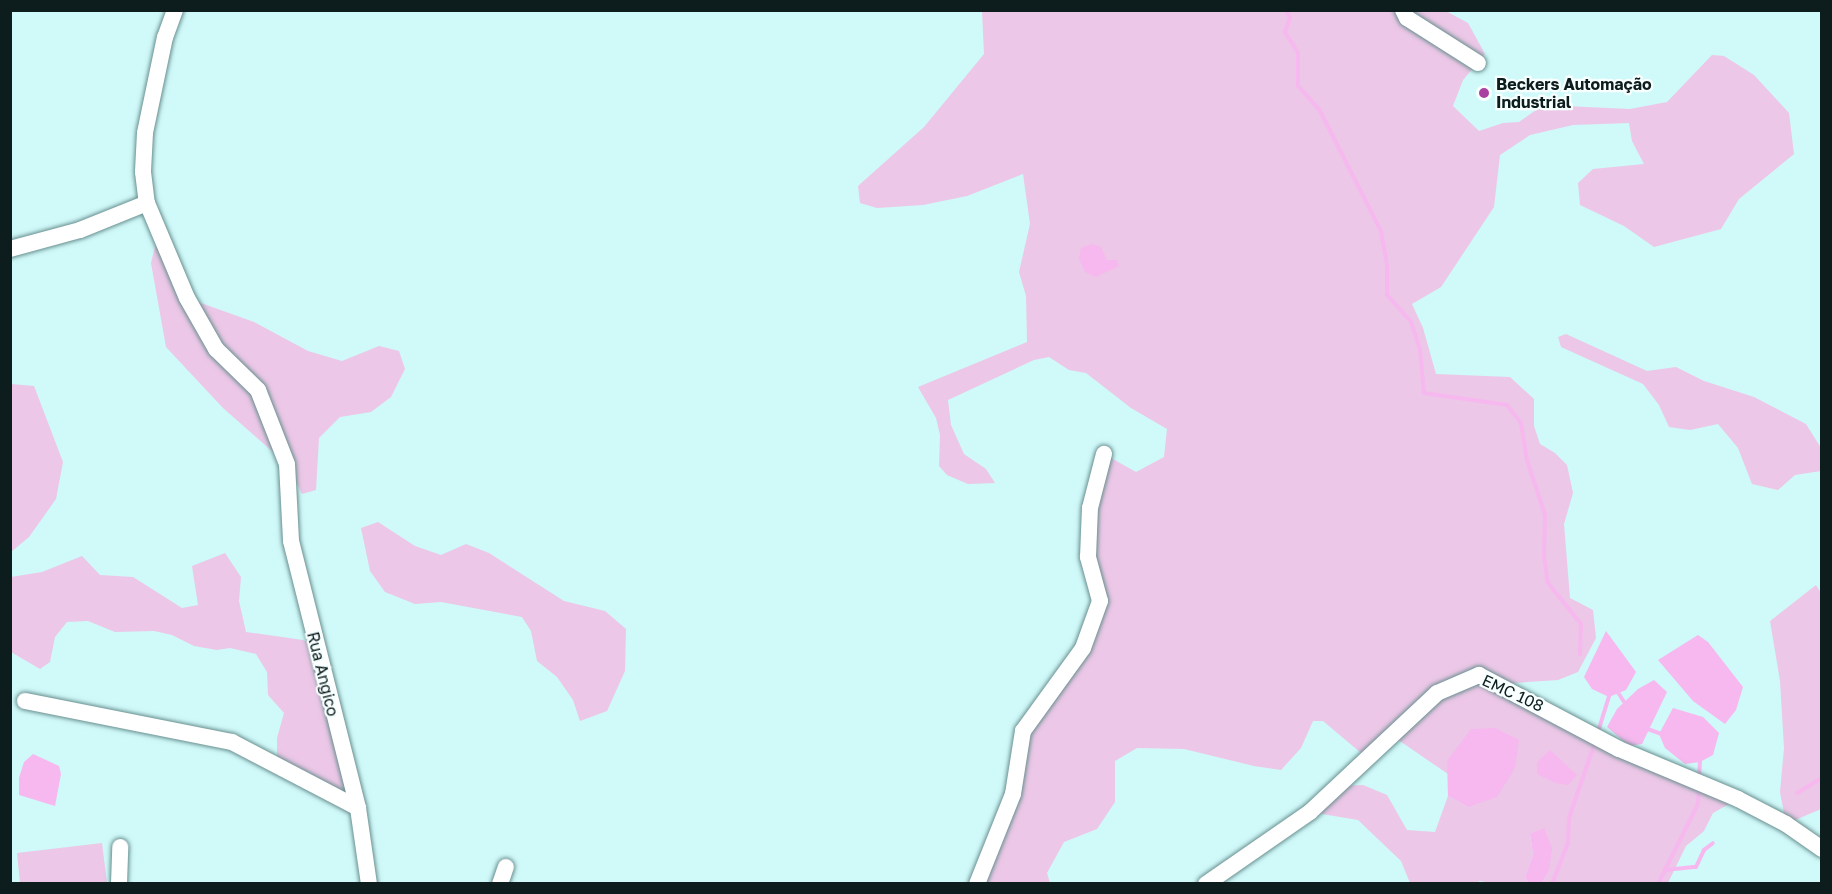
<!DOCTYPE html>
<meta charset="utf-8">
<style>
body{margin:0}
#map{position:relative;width:1832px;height:894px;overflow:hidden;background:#d0f9f9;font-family:"Golos Text",sans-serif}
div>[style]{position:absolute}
.green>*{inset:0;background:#ecc7e7}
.water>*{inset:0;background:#f6b8ee}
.stream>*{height:4px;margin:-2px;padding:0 2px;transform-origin:2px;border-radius:2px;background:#f6b8ee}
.roads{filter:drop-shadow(0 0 2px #698f8f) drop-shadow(0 0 2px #698f8f)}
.minor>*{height:16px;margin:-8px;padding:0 8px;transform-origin:8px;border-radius:8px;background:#fff}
.dots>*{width:16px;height:16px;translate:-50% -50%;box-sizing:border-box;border:3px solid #f7ffff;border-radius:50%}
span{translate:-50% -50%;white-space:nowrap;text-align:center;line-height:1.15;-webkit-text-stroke:4.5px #f7ffff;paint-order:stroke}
.poi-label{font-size:16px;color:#0d1c1c;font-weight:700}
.left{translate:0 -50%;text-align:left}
.street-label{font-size:16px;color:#0d1c1c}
.frame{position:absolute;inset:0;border:12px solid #0d1c1c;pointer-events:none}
</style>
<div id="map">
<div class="green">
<div style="clip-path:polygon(982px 11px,1446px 11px,1468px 23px,1485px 54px,1463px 80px,1453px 106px,1479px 131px,1503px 123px,1519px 122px,1543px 105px,1630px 109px,1667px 102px,1712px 55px,1724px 56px,1754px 75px,1789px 113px,1794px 154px,1739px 199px,1721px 229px,1654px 247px,1624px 226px,1580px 205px,1578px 183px,1593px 169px,1644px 164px,1632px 141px,1629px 123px,1573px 125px,1530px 135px,1500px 155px,1494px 207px,1441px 287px,1412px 304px,1423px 328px,1436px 374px,1510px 377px,1534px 399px,1534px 426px,1540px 444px,1555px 453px,1567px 465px,1573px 493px,1564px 524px,1570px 598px,1593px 610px,1596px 638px,1578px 672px,1558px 680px,1499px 684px,1738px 799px,1713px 813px,1704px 831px,1686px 846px,1668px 883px,1542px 883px,1549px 871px,1530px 834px,1533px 855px,1525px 877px,1528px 883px,1490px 883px,1480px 881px,1474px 884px,1410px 883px,1401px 861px,1358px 820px,1310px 812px,1338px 786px,1363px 785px,1387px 795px,1407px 830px,1435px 832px,1448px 796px,1468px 807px,1447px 761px,1448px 774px,1391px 735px,1367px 758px,1323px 721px,1313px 721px,1301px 748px,1281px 770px,1254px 766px,1184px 749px,1137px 748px,1115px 761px,1115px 802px,1097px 829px,1064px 842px,1047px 873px,1050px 883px,977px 883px,1013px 794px,1023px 731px,1083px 648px,1100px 601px,1088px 557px,1104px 454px,1136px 472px,1164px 457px,1167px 429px,1131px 408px,1086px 373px,1069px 370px,1049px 357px,1034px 360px,948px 400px,951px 425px,964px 454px,986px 469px,995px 483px,968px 484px,947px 475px,939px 466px,940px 435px,936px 418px,918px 387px,1027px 342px,1026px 296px,1019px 272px,1030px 224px,1023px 174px,967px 196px,923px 205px,877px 208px,860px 203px,858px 186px,924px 127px,984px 54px)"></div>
<div style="clip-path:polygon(159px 231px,187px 298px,254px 322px,308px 351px,342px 361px,379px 346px,399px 351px,405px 369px,391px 397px,371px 412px,340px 417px,319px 438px,316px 490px,302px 494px,287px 464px,223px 408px,166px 347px,151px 263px)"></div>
<div style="clip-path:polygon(1566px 334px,1647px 371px,1676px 367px,1704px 381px,1754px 397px,1806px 424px,1821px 448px,1821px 471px,1795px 475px,1778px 490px,1752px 484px,1738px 448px,1718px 424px,1690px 430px,1669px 427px,1659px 405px,1643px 384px,1561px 347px,1558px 337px)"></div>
<div style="clip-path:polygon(11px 384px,34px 386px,63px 462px,56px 499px,29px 537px,11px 552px)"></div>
<div style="clip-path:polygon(378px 522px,415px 546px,441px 555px,466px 544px,489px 553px,564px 601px,605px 611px,626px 629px,625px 671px,607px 711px,580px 721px,573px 700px,557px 677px,537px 661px,531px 631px,522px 617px,441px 602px,415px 604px,385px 592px,370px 571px,361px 528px)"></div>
<div style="clip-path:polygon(225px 553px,241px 577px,239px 601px,246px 632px,303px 640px,316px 646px,358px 808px,277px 765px,277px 738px,284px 713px,268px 695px,267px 672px,256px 654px,230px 648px,217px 650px,194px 646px,172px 635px,154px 631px,115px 632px,88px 621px,67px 622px,55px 637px,50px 662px,40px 669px,11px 652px,11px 577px,42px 572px,82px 556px,100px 575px,133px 577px,182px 608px,198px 605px,192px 566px)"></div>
<div style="clip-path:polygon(1816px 585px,1821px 593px,1821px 809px,1786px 824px,1780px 792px,1784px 748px,1780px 681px,1770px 621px)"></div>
<div style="clip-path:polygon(102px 843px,107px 883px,20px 883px,17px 853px)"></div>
</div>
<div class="water">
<div style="clip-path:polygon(1092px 244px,1101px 247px,1107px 260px,1117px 260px,1119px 266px,1096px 277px,1085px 272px,1079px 259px,1081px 248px)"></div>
<div style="clip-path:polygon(1606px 631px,1636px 672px,1626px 690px,1609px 697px,1592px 689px,1584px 677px)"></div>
<div style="clip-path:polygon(1698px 635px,1708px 642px,1743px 687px,1736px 710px,1725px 724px,1693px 701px,1658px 660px)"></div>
<div style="clip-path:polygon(1654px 680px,1667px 692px,1642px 744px,1629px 746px,1607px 727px,1617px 709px,1638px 689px)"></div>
<div style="clip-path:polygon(1673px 708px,1703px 717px,1719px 733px,1713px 755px,1700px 762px,1685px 764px,1665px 748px,1659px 734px)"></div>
<div style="clip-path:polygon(1495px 728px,1519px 740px,1515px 768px,1497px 797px,1468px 807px,1448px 796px,1447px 761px,1471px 729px)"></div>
<div style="clip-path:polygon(1550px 750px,1577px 775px,1568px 785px,1556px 783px,1537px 774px,1537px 762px)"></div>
<div style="clip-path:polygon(33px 754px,59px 766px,61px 774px,55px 806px,19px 795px,19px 778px,24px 762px)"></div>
<div style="clip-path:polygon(1544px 828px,1552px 848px,1549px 871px,1542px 883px,1528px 883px,1525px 877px,1533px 855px,1530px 834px)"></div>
</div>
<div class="stream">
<div style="left:1286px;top:10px;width:9px;rotate:63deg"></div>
<div style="left:1290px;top:18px;width:15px;rotate:110deg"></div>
<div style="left:1285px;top:32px;width:25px;rotate:58deg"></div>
<div style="left:1298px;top:53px;width:33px;rotate:90deg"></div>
<div style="left:1298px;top:86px;width:31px;rotate:48deg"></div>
<div style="left:1319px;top:109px;width:137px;rotate:63.1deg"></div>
<div style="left:1381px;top:231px;width:36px;rotate:80deg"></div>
<div style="left:1387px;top:266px;width:29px;rotate:90deg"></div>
<div style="left:1387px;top:295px;width:36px;rotate:48deg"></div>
<div style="left:1411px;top:322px;width:29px;rotate:72deg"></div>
<div style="left:1420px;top:350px;width:43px;rotate:84.7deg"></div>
<div style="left:1424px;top:393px;width:84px;rotate:8.2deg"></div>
<div style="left:1507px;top:405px;width:23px;rotate:52deg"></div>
<div style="left:1521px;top:423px;width:37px;rotate:81deg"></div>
<div style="left:1527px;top:460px;width:58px;rotate:71.9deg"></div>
<div style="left:1545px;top:515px;width:41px;rotate:91.4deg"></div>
<div style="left:1544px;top:556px;width:27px;rotate:82deg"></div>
<div style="left:1548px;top:583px;width:53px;rotate:51.2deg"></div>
<div style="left:1581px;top:624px;width:30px;rotate:92deg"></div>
<div style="left:1617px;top:691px;width:17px;rotate:57deg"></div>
<div style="left:1645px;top:728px;width:20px;rotate:20deg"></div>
<div style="left:1598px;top:732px;width:41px;rotate:-72.9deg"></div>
<div style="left:1699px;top:779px;width:20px;rotate:-87deg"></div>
<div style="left:1797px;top:793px;width:29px;rotate:-31deg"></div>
<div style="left:1665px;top:870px;width:31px;rotate:-6deg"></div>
<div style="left:1696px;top:867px;width:19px;rotate:-65deg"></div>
<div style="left:1704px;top:850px;width:11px;rotate:-38deg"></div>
<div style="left:1552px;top:884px;width:44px;rotate:-68.7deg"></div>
<div style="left:1568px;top:843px;width:25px;rotate:-88deg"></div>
<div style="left:1569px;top:818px;width:80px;rotate:-71.1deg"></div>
<div style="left:1658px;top:884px;width:89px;rotate:-63.4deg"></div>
<div style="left:1698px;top:804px;width:15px;rotate:-86deg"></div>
</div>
<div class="roads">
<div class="minor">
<div style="left:175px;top:10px;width:29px;rotate:110deg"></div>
<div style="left:165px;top:37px;width:98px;rotate:101.8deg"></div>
<div style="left:145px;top:133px;width:39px;rotate:93deg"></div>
<div style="left:143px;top:172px;width:31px;rotate:83deg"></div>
<div style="left:147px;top:203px;width:103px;rotate:67.2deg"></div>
<div style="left:187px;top:298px;width:59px;rotate:60.4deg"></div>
<div style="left:216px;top:349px;width:59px;rotate:44.3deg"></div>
<div style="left:258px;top:390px;width:79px;rotate:68.6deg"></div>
<div style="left:287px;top:464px;width:77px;rotate:87deg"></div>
<div style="left:291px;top:541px;width:275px;rotate:75.9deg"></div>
<div style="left:358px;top:808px;width:77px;rotate:81.8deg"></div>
<div style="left:1403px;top:10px;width:9px;rotate:63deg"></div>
<div style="left:1407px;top:18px;width:84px;rotate:32.4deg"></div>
<div style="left:10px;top:249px;width:73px;rotate:-15.2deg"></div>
<div style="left:80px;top:230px;width:72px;rotate:-21.9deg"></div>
<div style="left:25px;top:701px;width:211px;rotate:11.2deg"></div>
<div style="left:232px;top:742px;width:142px;rotate:27.6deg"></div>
<div style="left:119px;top:884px;width:37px;rotate:-88deg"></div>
<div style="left:500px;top:884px;width:18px;rotate:-71deg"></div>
<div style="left:977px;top:884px;width:97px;rotate:-68.2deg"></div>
<div style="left:1013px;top:794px;width:64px;rotate:-81deg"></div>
<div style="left:1023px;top:731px;width:102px;rotate:-54.1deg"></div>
<div style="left:1083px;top:648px;width:50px;rotate:-70.1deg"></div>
<div style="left:1100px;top:601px;width:46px;rotate:-105.3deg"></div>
<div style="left:1088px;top:557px;width:49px;rotate:-87.7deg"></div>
<div style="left:1090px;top:508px;width:56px;rotate:-75.5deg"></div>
<div style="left:1206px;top:884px;width:126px;rotate:-34.7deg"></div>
<div style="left:1310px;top:812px;width:174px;rotate:-43.1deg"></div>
<div style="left:1437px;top:693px;width:46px;rotate:-23.2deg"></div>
<div style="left:1479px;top:675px;width:158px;rotate:27.9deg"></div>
<div style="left:1619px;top:749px;width:129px;rotate:22.8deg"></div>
<div style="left:1738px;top:799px;width:54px;rotate:27.5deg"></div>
<div style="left:1786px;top:824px;width:44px;rotate:34.8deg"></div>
</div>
</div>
<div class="dots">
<div style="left:1484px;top:93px;background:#aa40a1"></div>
</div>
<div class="poi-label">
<span class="left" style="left:1496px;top:93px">Beckers Automação<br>Industrial</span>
</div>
<div class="street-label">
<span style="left:323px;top:674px;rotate:76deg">Rua Angico</span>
<span style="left:1513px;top:693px;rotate:25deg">EMC 108</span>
</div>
<div class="frame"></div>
</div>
